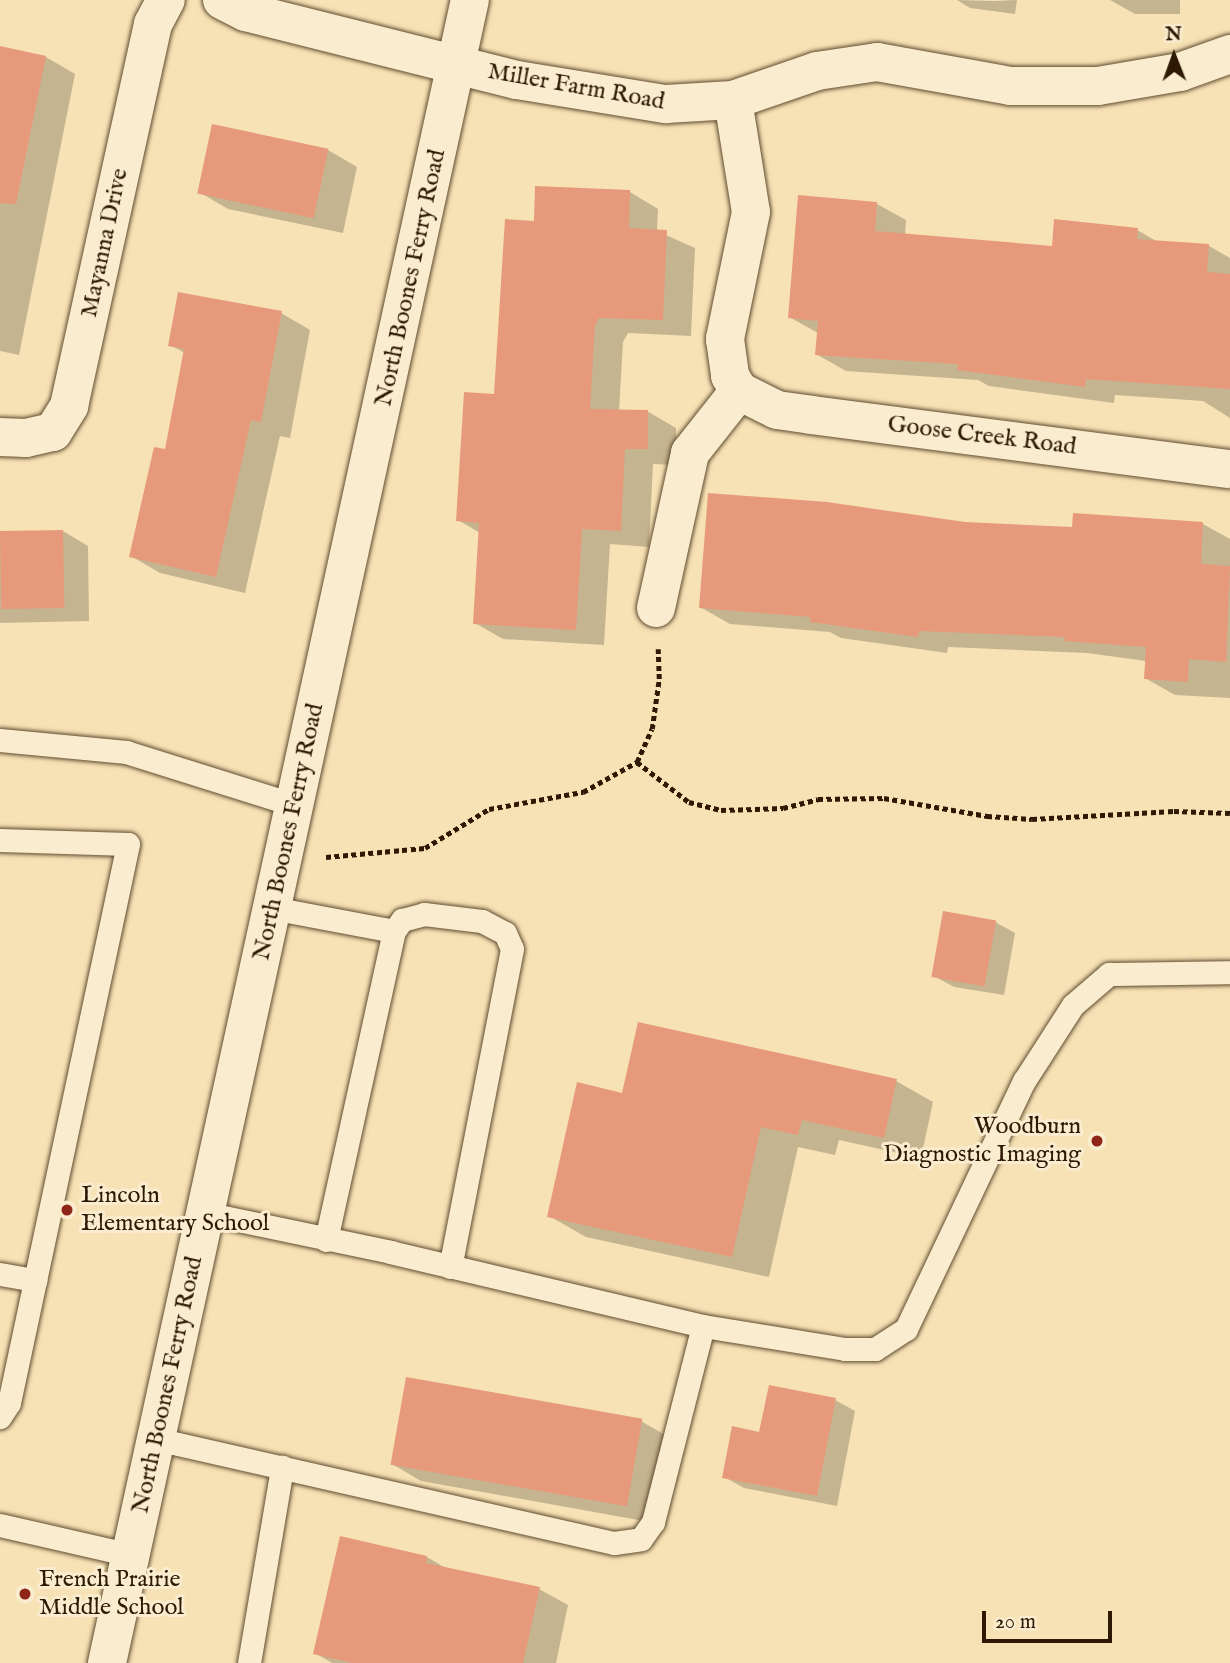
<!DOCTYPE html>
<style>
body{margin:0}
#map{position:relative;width:1230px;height:1663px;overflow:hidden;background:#f7e2b5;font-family:"IM FELL English",serif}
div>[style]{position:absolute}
.shadow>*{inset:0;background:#0003}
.building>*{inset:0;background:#e79a7b;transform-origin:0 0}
.path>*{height:4.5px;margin-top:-2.25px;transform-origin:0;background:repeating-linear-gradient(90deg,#2e1a04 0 5px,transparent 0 8.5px)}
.roads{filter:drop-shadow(0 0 2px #604c30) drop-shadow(0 0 2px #604c30)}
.service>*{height:23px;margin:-11.5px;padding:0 11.5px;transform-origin:11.5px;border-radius:11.5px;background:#faeccf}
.minor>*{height:38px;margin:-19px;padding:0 19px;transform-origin:19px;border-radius:19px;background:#faeccf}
.secondary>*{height:38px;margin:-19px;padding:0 19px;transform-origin:19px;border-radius:19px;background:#faeccf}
.dots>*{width:19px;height:19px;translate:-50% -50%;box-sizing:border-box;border:4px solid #faeccf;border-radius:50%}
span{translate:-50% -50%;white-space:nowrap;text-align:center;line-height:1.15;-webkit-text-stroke:6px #faeccf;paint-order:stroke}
.street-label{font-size:24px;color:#2e1a04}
.poi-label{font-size:24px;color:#2e1a04}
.right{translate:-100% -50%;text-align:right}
.left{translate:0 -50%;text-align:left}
.north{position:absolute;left:1139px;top:21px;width:70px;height:70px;-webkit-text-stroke:5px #faeccf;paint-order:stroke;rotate:359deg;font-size:19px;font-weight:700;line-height:28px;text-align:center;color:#2e1a04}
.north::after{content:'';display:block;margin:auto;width:24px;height:32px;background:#2e1a04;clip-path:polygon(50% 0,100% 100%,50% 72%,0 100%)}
.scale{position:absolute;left:982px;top:1611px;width:130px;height:32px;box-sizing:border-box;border:4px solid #2e1a04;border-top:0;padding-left:9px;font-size:21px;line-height:24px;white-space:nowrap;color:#2e1a04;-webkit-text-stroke:5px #faeccf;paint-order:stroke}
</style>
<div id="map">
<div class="shadow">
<div style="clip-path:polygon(957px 0,994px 1px,1017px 0,1015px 14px,970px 8px)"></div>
<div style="clip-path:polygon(1110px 0,1180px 0,1180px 14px,1135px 14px)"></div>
<div style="clip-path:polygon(0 48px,46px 57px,75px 74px,19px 355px,0 351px)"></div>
<div style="clip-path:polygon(328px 150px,357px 167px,343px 233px,228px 209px,199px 192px)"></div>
<div style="clip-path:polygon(630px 192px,658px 209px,657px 231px,695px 248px,691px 336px,628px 333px,623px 342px,619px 411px,647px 411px,676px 428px,676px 465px,653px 464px,649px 547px,610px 544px,604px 645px,503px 639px,475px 623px,480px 533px,458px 520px,496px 396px,536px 223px)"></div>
<div style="clip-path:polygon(877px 204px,906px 220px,905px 236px,1053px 247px,1137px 230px,1158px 242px,1209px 246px,1230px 258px,1230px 418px,1203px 401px,1115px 395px,1114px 403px,989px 386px,978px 380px,846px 371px,816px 354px,818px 333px,789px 317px)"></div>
<div style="clip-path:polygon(281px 313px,310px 330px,290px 438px,280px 436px,245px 593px,160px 573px,131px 556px,167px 452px,185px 353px,170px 345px)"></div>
<div style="clip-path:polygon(965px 523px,1073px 529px,1203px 524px,1230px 539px,1230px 698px,1175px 695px,1145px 678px,1146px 661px,1087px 653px,948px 647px,947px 653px,841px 638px,830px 632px,730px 624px,700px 607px)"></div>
<div style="clip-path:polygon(63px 531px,88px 546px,89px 621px,0 623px,0 533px)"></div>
<div style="clip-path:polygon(995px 922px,1015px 933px,1004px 995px,954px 987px,934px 976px)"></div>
<div style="clip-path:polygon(896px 1081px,933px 1102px,921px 1158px,839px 1140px,835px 1155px,798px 1147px,769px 1277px,586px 1237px,549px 1216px,624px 1095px)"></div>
<div style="clip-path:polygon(835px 1400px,855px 1411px,837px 1506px,744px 1488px,724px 1477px,761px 1434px)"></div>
<div style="clip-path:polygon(641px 1421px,670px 1438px,655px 1523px,421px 1481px,392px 1464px)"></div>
<div style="clip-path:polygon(427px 1557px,447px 1569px,539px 1589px,568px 1605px,556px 1663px,332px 1663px,315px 1653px)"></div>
</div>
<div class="building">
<div style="clip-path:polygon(0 46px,46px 56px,16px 204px,0 203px)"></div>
<div style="left:212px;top:124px;width:119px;height:71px;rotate:12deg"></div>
<div style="clip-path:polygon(535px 186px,630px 190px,629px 228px,667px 230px,663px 320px,599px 318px,595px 325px,590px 409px,648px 410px,648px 449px,625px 449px,621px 531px,582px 529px,576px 630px,473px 624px,479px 523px,456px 521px,464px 392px,494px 394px,505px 219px,534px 221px)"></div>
<div style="clip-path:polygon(798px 195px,877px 202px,875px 231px,1052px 246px,1054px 219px,1138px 228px,1137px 239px,1209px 244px,1207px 272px,1230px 274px,1230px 389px,1086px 379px,1085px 387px,957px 370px,958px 364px,815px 355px,818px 321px,788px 318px)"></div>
<div style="clip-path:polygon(178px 292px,282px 311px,261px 422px,251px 420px,216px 577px,129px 557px,154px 447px,165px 449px,184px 349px,168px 346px)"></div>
<div style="clip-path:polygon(708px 493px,827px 502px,965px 522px,1072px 527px,1073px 513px,1203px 522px,1201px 564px,1230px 566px,1226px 662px,1189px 659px,1188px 682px,1144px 679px,1146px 647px,1064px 641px,1065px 637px,919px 631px,918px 637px,810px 622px,810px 617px,699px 608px)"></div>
<div style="left:63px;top:530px;width:78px;height:63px;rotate:89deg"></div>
<div style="left:943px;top:911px;width:54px;height:67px;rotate:10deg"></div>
<div style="clip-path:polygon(638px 1022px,897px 1079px,884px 1138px,802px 1120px,798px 1135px,761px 1127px,732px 1257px,547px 1217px,577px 1082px,622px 1093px)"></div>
<div style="left:406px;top:1377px;width:240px;height:89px;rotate:10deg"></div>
<div style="clip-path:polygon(769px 1385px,836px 1398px,817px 1496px,722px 1478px,732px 1426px,759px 1432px)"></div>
<div style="clip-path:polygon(340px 1536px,427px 1556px,426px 1563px,540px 1587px,523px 1663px,352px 1663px,313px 1654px)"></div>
</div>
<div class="path">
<div style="left:637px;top:762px;width:66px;rotate:37.6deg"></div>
<div style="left:689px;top:802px;width:33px;rotate:14deg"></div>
<div style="left:721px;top:810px;width:62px;rotate:-1.8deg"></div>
<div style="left:783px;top:808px;width:36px;rotate:-14deg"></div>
<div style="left:818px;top:799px;width:66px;rotate:-0.9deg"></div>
<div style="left:884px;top:798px;width:105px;rotate:9.9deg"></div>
<div style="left:987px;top:816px;width:45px;rotate:3.8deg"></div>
<div style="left:1032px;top:819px;width:142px;rotate:-3.2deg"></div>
<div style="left:1174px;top:811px;width:56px;rotate:2deg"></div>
<div style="left:326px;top:857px;width:99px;rotate:-5.2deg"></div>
<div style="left:425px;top:848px;width:75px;rotate:-31.4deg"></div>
<div style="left:489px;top:809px;width:96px;rotate:-10.3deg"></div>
<div style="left:583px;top:792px;width:62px;rotate:-29.1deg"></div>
<div style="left:637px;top:762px;width:36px;rotate:-66deg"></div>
<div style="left:652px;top:729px;width:50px;rotate:-82deg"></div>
<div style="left:659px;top:679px;width:30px;rotate:-92deg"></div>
</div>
<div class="roads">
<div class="service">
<div style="left:0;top:740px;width:127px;rotate:5.4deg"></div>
<div style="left:126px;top:752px;width:177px;rotate:17.4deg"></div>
<div style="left:0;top:840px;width:128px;rotate:1.8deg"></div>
<div style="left:128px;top:844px;width:572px;rotate:102.02deg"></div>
<div style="left:9px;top:1403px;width:17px;rotate:123deg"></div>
<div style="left:272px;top:908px;width:124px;rotate:10.7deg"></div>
<div style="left:326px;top:1240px;width:316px;rotate:-77.6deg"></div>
<div style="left:394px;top:931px;width:14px;rotate:-54deg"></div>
<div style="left:402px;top:920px;width:23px;rotate:-15deg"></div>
<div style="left:424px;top:914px;width:58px;rotate:6.9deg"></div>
<div style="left:482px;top:921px;width:26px;rotate:28deg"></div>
<div style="left:505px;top:933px;width:17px;rotate:66deg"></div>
<div style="left:512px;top:949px;width:324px;rotate:101deg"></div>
<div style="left:0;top:1274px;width:36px;rotate:10deg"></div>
<div style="left:703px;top:1326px;width:144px;rotate:9.2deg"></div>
<div style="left:845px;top:1349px;width:30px"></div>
<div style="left:875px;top:1349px;width:37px;rotate:-33deg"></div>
<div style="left:906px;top:1329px;width:275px;rotate:-64.6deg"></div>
<div style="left:1024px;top:1081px;width:90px;rotate:-57.2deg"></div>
<div style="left:1073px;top:1005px;width:48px;rotate:-40.7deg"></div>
<div style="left:1109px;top:974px;width:121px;rotate:-0.9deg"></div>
<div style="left:156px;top:1439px;width:470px;rotate:12.8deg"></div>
<div style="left:614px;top:1543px;width:27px;rotate:-8deg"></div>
<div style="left:641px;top:1539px;width:21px;rotate:-55deg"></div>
<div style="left:653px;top:1522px;width:202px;rotate:-75.7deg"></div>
<div style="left:703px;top:1326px;width:321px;rotate:-166.7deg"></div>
<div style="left:391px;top:1252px;width:190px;rotate:-168.2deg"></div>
<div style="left:0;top:1525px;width:134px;rotate:12.9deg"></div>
<div style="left:249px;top:1663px;width:199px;rotate:-80.4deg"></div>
</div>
<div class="minor">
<div style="left:222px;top:0;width:27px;rotate:27deg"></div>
<div style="left:246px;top:12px;width:279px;rotate:14.1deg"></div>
<div style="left:517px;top:80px;width:151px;rotate:9.2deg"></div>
<div style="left:666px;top:104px;width:67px;rotate:-3.4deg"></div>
<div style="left:733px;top:100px;width:89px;rotate:-19deg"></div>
<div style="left:817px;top:71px;width:61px;rotate:-8.5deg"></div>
<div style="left:877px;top:62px;width:135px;rotate:10.2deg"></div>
<div style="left:1010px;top:86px;width:88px"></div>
<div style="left:1098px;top:86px;width:83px;rotate:-9.7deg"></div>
<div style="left:1180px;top:72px;width:53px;rotate:-19.8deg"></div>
<div style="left:733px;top:100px;width:113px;rotate:80.9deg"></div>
<div style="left:751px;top:212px;width:130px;rotate:101.6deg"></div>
<div style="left:725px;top:339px;width:37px;rotate:82deg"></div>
<div style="left:730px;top:376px;width:17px;rotate:59deg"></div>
<div style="left:739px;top:391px;width:42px;rotate:26.6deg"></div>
<div style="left:777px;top:410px;width:35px;rotate:8deg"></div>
<div style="left:812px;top:415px;width:421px;rotate:7.4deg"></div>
<div style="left:0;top:437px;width:26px;rotate:2deg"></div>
<div style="left:26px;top:438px;width:28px;rotate:-13deg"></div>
<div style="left:53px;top:432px;width:31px;rotate:-58deg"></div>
<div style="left:69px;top:406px;width:391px;rotate:-77.6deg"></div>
<div style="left:153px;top:24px;width:27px;rotate:-62deg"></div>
<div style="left:656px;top:608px;width:159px;rotate:-77.6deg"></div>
<div style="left:690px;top:453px;width:79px;rotate:-51.7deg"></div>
</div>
<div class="secondary">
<div style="left:107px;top:1663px;width:1702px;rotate:-77.69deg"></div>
</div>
</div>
<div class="dots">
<div style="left:1097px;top:1141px;background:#8f2418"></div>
<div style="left:67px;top:1210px;background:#8f2418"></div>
<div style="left:25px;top:1594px;background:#8f2418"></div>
</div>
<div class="street-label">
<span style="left:576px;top:87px;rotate:10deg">Miller Farm Road</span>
<span style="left:105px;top:243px;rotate:-78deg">Mayanna Drive</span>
<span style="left:411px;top:278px;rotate:-78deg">North Boones Ferry Road</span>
<span style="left:982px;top:436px;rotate:7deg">Goose Creek Road</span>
<span style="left:289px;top:832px;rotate:-78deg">North Boones Ferry Road</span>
<span style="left:168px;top:1385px;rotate:-78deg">North Boones Ferry Road</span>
</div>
<div class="poi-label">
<span class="right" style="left:1081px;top:1141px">Woodburn<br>Diagnostic Imaging</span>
<span class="left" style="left:81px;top:1210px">Lincoln<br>Elementary School</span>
<span class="left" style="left:39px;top:1594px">French Prairie<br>Middle School</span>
</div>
<div class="north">N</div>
<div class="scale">20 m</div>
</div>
